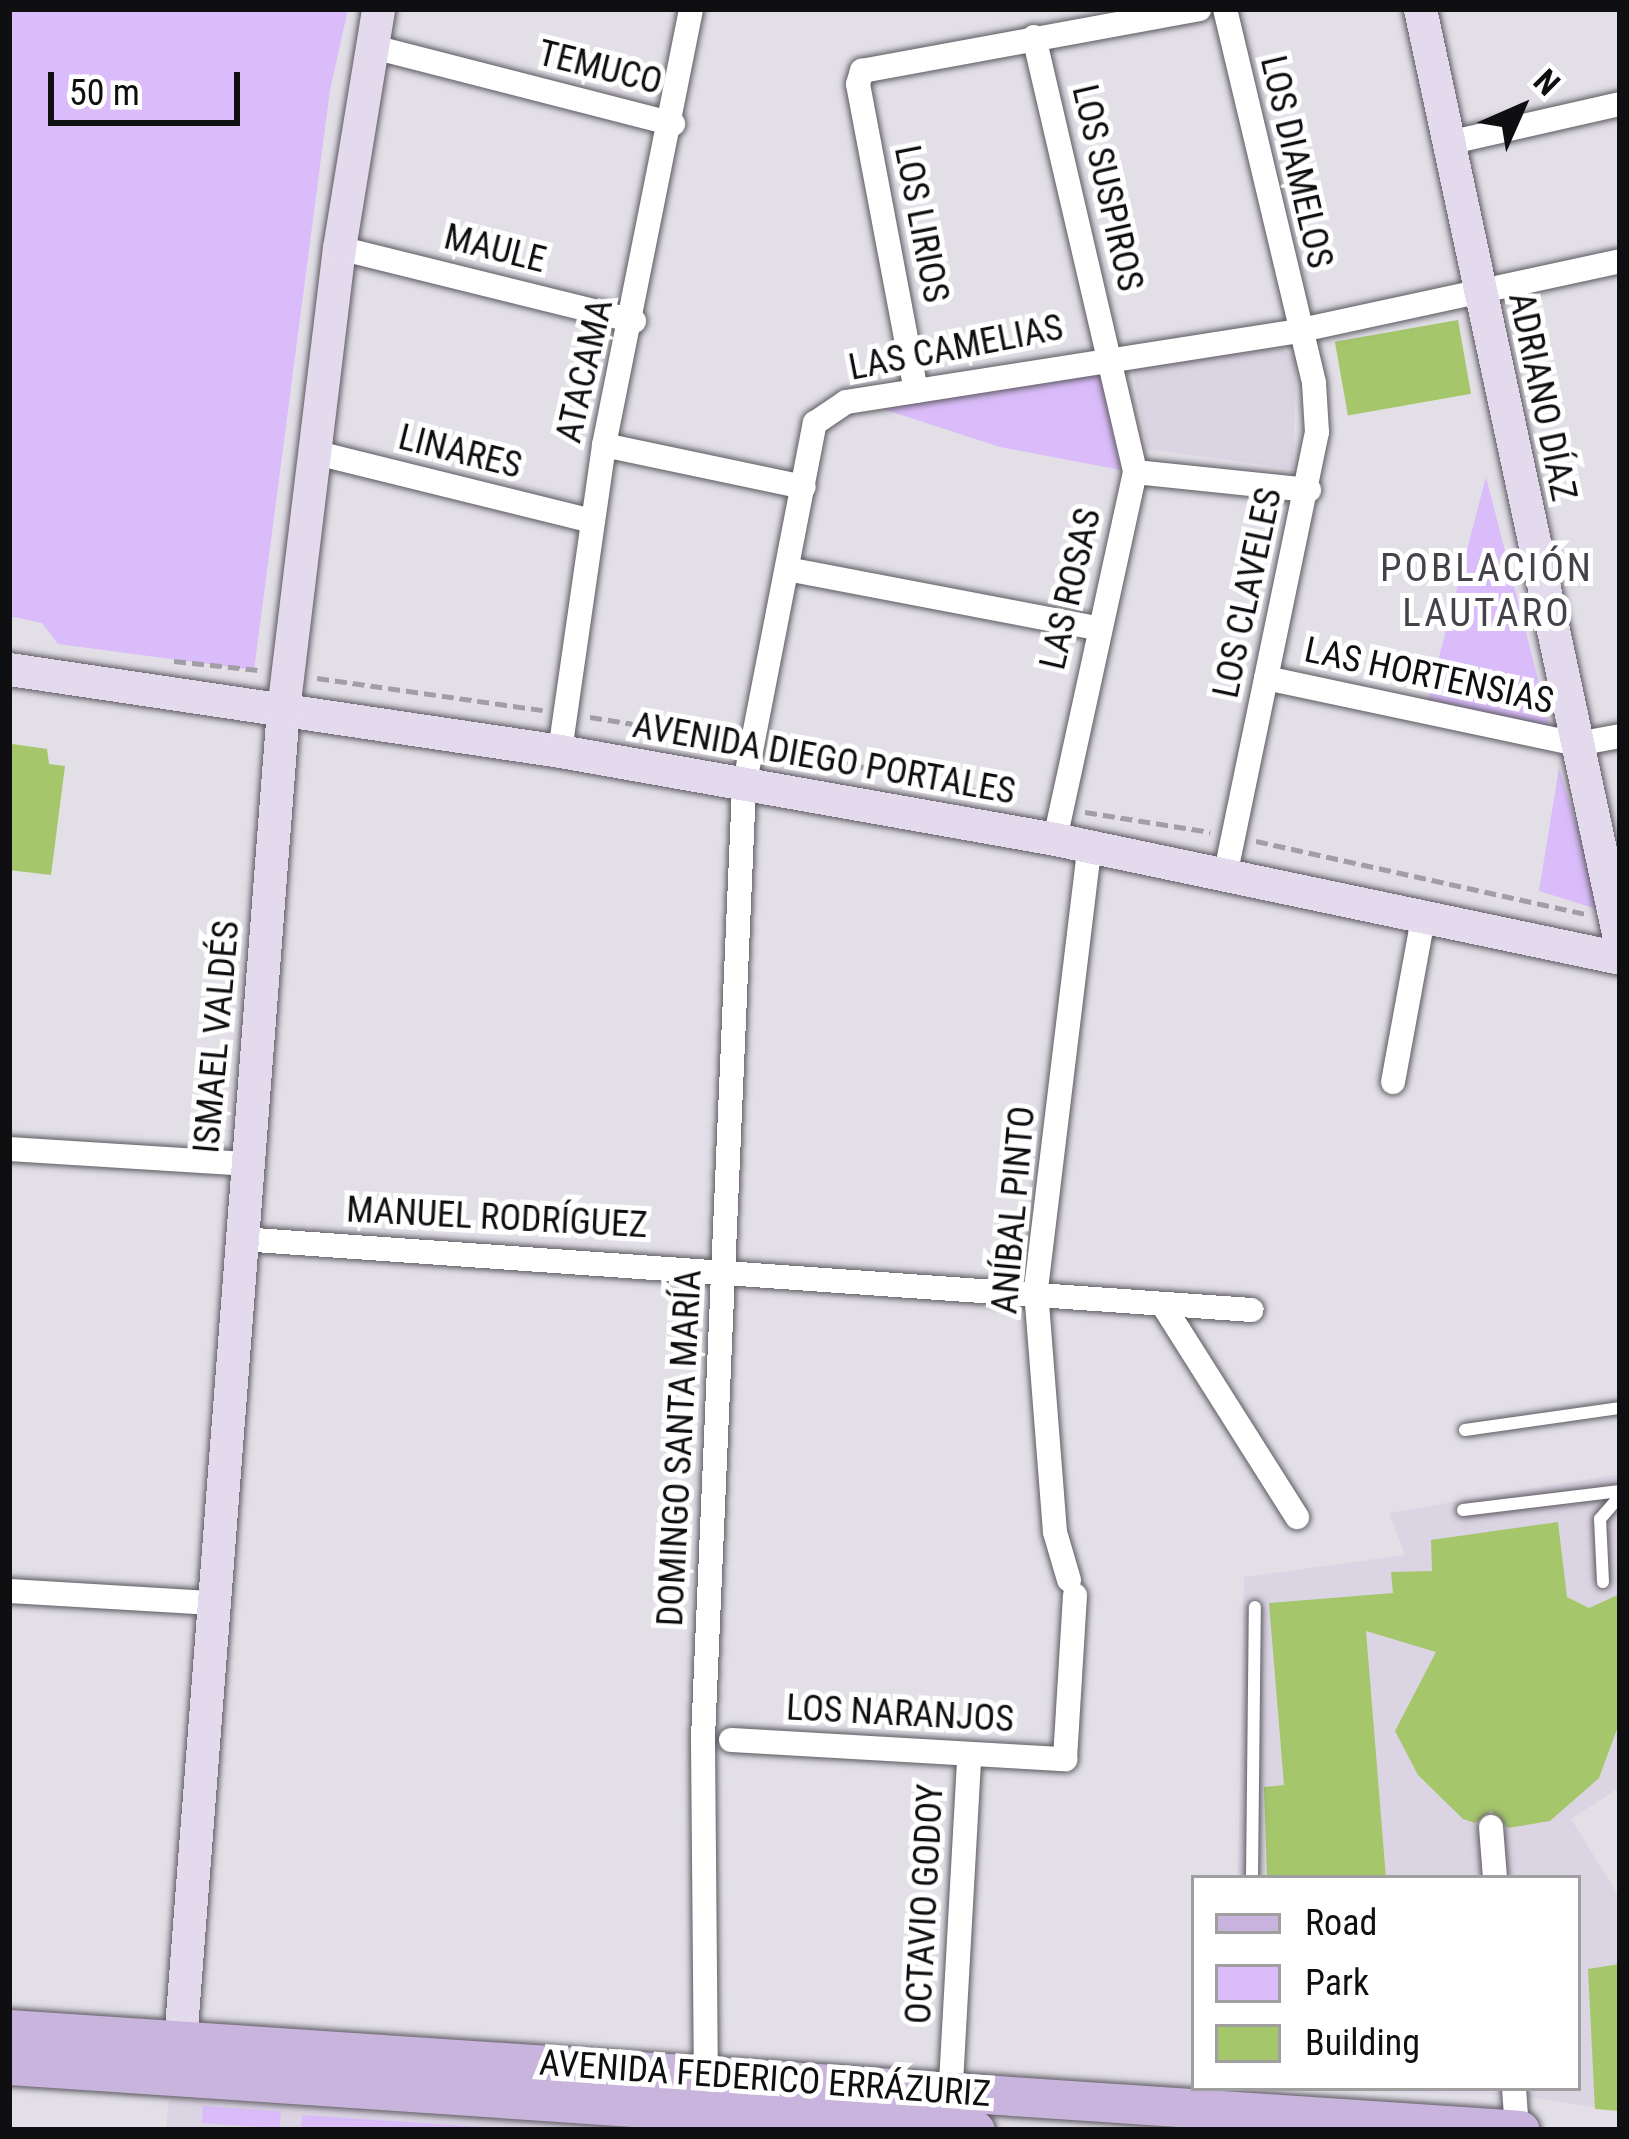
<!DOCTYPE html>
<meta charset="utf-8">
<style>
body{margin:0}
#map{position:relative;width:1629px;height:2139px;overflow:hidden;background:#e2dfe7;font-family:"Roboto Condensed",sans-serif}
div>[style]{position:absolute}
.built>*{inset:0;background:#dbd4e3}
.green>*{inset:0;background:#dabcfa;transform-origin:0 0}
.building>*{inset:0;background:#a5c66b;transform-origin:0 0}
.path>*{height:4.5px;margin-top:-2.25px;transform-origin:0;background:repeating-linear-gradient(90deg,#a19ea5 0 12px,transparent 0 18px)}
.roads{filter:drop-shadow(0 0 3px #5c5960) drop-shadow(0 0 3px #5c5960)}
.lane>*{height:12px;margin:-6px;padding:0 6px;transform-origin:6px;border-radius:6px;background:#fff}
.street>*{height:24px;margin:-12px;padding:0 12px;transform-origin:12px;border-radius:12px;background:#fff}
.secondary>*{height:33px;margin:-16.5px;padding:0 16.5px;transform-origin:16.5px;border-radius:16.5px;background:#e4daee}
.primary>*{height:39px;margin:-19.5px;padding:0 19.5px;transform-origin:19.5px;border-radius:19.5px;background:#c8b4dd}
span{translate:-50% -50%;white-space:nowrap;text-align:center;line-height:1.15;-webkit-text-stroke:10px #fff;paint-order:stroke}
.street-label{font-size:36px;color:#0f0e11}
.neighbourhood-label{font-size:39px;color:#454249;letter-spacing:3px}
.frame{position:absolute;inset:0;border:12px solid #0f0e11;pointer-events:none}
.legend{position:absolute;left:1191px;top:1875px;width:390px;height:216px;box-sizing:border-box;background:#fff;border:3px solid #9f9fa0;margin:0;padding:15px 21px;list-style:none;font-size:36px;color:#0f0e11}
.legend li{display:flex;align-items:center;gap:24px;height:60px}
.legend b{width:60px;border:3px solid #9f9fa0}
.north{position:absolute;left:1461px;top:48px;width:120px;height:120px;-webkit-text-stroke:9px #fff;paint-order:stroke;rotate:45deg;font-size:33px;font-weight:700;line-height:48px;text-align:center;color:#0f0e11}
.north::after{content:'';display:block;margin:auto;width:42px;height:54px;background:#0f0e11;clip-path:polygon(50% 0,100% 100%,50% 72%,0 100%)}
.scale{position:absolute;left:48px;top:72px;width:192px;height:54px;box-sizing:border-box;border:6px solid #0f0e11;border-top:0;padding-left:15px;font-size:36px;line-height:42px;white-space:nowrap;color:#0f0e11;-webkit-text-stroke:9px #fff;paint-order:stroke}
</style>
<div id="map">
<div class="built">
<div style="clip-path:polygon(1281px 348px,1296px 360px,1293px 469px,1148px 449px,1133px 369px)"></div>
<div style="clip-path:polygon(1620px 1474px,1620px 1787px,1571px 1819px,1620px 1898px,1620px 2111px,1514px 2095px,1233px 2089px,1578px 2088px,1578px 1878px,1238px 1878px,1244px 1577px,1405px 1555px,1389px 1513px)"></div>
<div style="clip-path:polygon(169px 2099px,671px 2130px,166px 2130px)"></div>
</div>
<div class="green">
<div style="clip-path:polygon(9px 9px,348px 9px,330px 90px,254px 670px,58px 644px,42px 623px,9px 616px)"></div>
<div style="clip-path:polygon(1100px 372px,1121px 470px,1000px 447px,880px 408px)"></div>
<div style="clip-path:polygon(1486px 477px,1550px 726px,1427px 703px)"></div>
<div style="clip-path:polygon(1559px 768px,1603px 911px,1539px 891px)"></div>
<div style="left:203px;top:2106px;width:78px;height:17px;rotate:4deg"></div>
<div style="clip-path:polygon(302px 2115px,483px 2127px,483px 2130px,301px 2130px)"></div>
</div>
<div class="building">
<div style="left:1458px;top:320px;width:75px;height:125px;rotate:80deg"></div>
<div style="clip-path:polygon(12px 744px,47px 749px,49px 764px,65px 766px,51px 875px,9px 870px)"></div>
<div style="clip-path:polygon(1558px 1522px,1567px 1597px,1589px 1608px,1620px 1594px,1620px 1721px,1599px 1778px,1550px 1821px,1508px 1828px,1491px 1811px,1475px 1823px,1463px 1819px,1418px 1775px,1395px 1731px,1436px 1652px,1366px 1631px,1386px 1878px,1267px 1878px,1264px 1787px,1284px 1785px,1269px 1603px,1393px 1593px,1391px 1572px,1432px 1571px,1431px 1540px)"></div>
<div style="clip-path:polygon(1620px 1964px,1620px 2111px,1595px 2109px,1588px 1969px)"></div>
</div>
<div class="path">
<div style="left:174px;top:661px;width:84px;rotate:6.1deg"></div>
<div style="left:317px;top:678px;width:228px;rotate:8.1deg"></div>
<div style="left:590px;top:717px;width:139px;rotate:9.1deg"></div>
<div style="left:773px;top:748px;width:252px;rotate:11.9deg"></div>
<div style="left:1085px;top:812px;width:127px;rotate:9.1deg"></div>
<div style="left:1256px;top:841px;width:337px;rotate:12.5deg"></div>
</div>
<div class="roads">
<div class="lane">
<div style="left:1465px;top:1430px;width:157px;rotate:-8.1deg"></div>
<div style="left:1463px;top:1510px;width:158px;rotate:-6.9deg"></div>
<div style="left:1603px;top:1582px;width:63px;rotate:-92.7deg"></div>
<div style="left:1600px;top:1519px;width:30px;rotate:-49deg"></div>
<div style="left:1252px;top:1878px;width:271px;rotate:-89.4deg"></div>
</div>
<div class="street">
<div style="left:1225px;top:9px;width:384px;rotate:76.6deg"></div>
<div style="left:1314px;top:383px;width:49px;rotate:86.5deg"></div>
<div style="left:1317px;top:432px;width:447px;rotate:101.7deg"></div>
<div style="left:1034px;top:37px;width:447px;rotate:76.9deg"></div>
<div style="left:1135px;top:472px;width:376px;rotate:102.3deg"></div>
<div style="left:370px;top:46px;width:313px;rotate:14.4deg"></div>
<div style="left:1448px;top:143px;width:176px;rotate:-12.8deg"></div>
<div style="left:339px;top:248px;width:304px;rotate:13.9deg"></div>
<div style="left:916px;top:391px;width:312px;rotate:-100.7deg"></div>
<div style="left:858px;top:84px;width:14px;rotate:-73deg"></div>
<div style="left:862px;top:71px;width:343px;rotate:-10.4deg"></div>
<div style="left:604px;top:445px;width:204px;rotate:11.9deg"></div>
<div style="left:313px;top:452px;width:286px;rotate:13.9deg"></div>
<div style="left:1135px;top:472px;width:175px;rotate:5.9deg"></div>
<div style="left:787px;top:569px;width:316px;rotate:10.8deg"></div>
<div style="left:1266px;top:678px;width:318px;rotate:12deg"></div>
<div style="left:1577px;top:744px;width:44px;rotate:-10.5deg"></div>
<div style="left:560px;top:751px;width:309px;rotate:-81.8deg"></div>
<div style="left:604px;top:445px;width:445px;rotate:-78.7deg"></div>
<div style="left:1393px;top:1082px;width:172px;rotate:-79.6deg"></div>
<div style="left:9px;top:1149px;width:237px;rotate:3.6deg"></div>
<div style="left:241px;top:1239px;width:1013px;rotate:4.02deg"></div>
<div style="left:1163px;top:1305px;width:251px;rotate:57.7deg"></div>
<div style="left:1069px;top:1580px;width:50px;rotate:-106.3deg"></div>
<div style="left:1055px;top:1532px;width:244px;rotate:-94.5deg"></div>
<div style="left:1036px;top:1289px;width:446px;rotate:-83.1deg"></div>
<div style="left:9px;top:1591px;width:201px;rotate:3.4deg"></div>
<div style="left:731px;top:1740px;width:335px;rotate:3.3deg"></div>
<div style="left:1065px;top:1759px;width:164px;rotate:-86.5deg"></div>
<div style="left:1491px;top:1827px;width:51px;rotate:85.5deg"></div>
<div style="left:706px;top:2086px;width:348px;rotate:-90.5deg"></div>
<div style="left:703px;top:1738px;width:952px;rotate:-87.53deg"></div>
<div style="left:744px;top:787px;width:371px;rotate:-79deg"></div>
<div style="left:815px;top:423px;width:37px;rotate:-34deg"></div>
<div style="left:846px;top:402px;width:457px;rotate:-8.9deg"></div>
<div style="left:1297px;top:331px;width:330px;rotate:-12.2deg"></div>
<div style="left:1514px;top:2088px;width:42px;rotate:85.9deg"></div>
<div style="left:950px;top:2101px;width:346px;rotate:-86.8deg"></div>
</div>
<div class="secondary">
<div style="left:1420px;top:9px;width:955px;rotate:77.91deg"></div>
<div style="left:9px;top:669px;width:557px;rotate:8.46deg"></div>
<div style="left:560px;top:751px;width:503px;rotate:10.08deg"></div>
<div style="left:1055px;top:839px;width:577px;rotate:11.89deg"></div>
<div style="left:178px;top:2067px;width:1361px;rotate:-85.58deg"></div>
<div style="left:283px;top:710px;width:465px;rotate:-83.1deg"></div>
<div style="left:339px;top:248px;width:242px;rotate:-80.7deg"></div>
</div>
<div class="primary">
<div style="left:9px;top:2029px;width:1514px;rotate:3.82deg"></div>
<div style="left:9px;top:2065px;width:968px;rotate:3.85deg"></div>
</div>
</div>
<div class="street-label">
<span style="left:600px;top:68px;rotate:14deg">TEMUCO</span>
<span style="left:1296px;top:162px;rotate:77deg">LOS DIAMELOS</span>
<span style="left:1107px;top:188px;rotate:77deg">LOS SUSPIROS</span>
<span style="left:921px;top:224px;rotate:79deg">LOS LIRIOS</span>
<span style="left:495px;top:249px;rotate:14deg">MAULE</span>
<span style="left:956px;top:348px;rotate:-11deg">LAS CAMELIAS</span>
<span style="left:585px;top:371px;rotate:-77deg">ATACAMA</span>
<span style="left:1542px;top:397px;rotate:78deg">ADRIANO DÍAZ</span>
<span style="left:460px;top:452px;rotate:14deg">LINARES</span>
<span style="left:1071px;top:589px;rotate:-77deg">LAS ROSAS</span>
<span style="left:1248px;top:593px;rotate:-78deg">LOS CLAVELES</span>
<span style="left:1429px;top:676px;rotate:12deg">LAS HORTENSIAS</span>
<span style="left:824px;top:759px;rotate:10deg">AVENIDA DIEGO PORTALES</span>
<span style="left:217px;top:1037px;rotate:-85deg">ISMAEL VALDÉS</span>
<span style="left:1014px;top:1210px;rotate:-85deg">ANÍBAL PINTO</span>
<span style="left:497px;top:1218px;rotate:3deg">MANUEL RODRÍGUEZ</span>
<span style="left:680px;top:1448px;rotate:-87deg">DOMINGO SANTA MARÍA</span>
<span style="left:900px;top:1714px;rotate:3deg">LOS NARANJOS</span>
<span style="left:925px;top:1904px;rotate:-87deg">OCTAVIO GODOY</span>
<span style="left:765px;top:2079px;rotate:4deg">AVENIDA FEDERICO ERRÁZURIZ</span>
</div>
<div class="neighbourhood-label">
<span style="left:1487px;top:591px">POBLACIÓN<br>LAUTARO</span>
</div>
<div class="frame"></div>
<ul class="legend">
<li><b style="height:15px;background:#c8b4dd"></b>Road</li>
<li><b style="height:33px;background:#dabcfa"></b>Park</li>
<li><b style="height:33px;background:#a5c66b"></b>Building</li>
</ul>
<div class="north">N</div>
<div class="scale">50 m</div>
</div>
